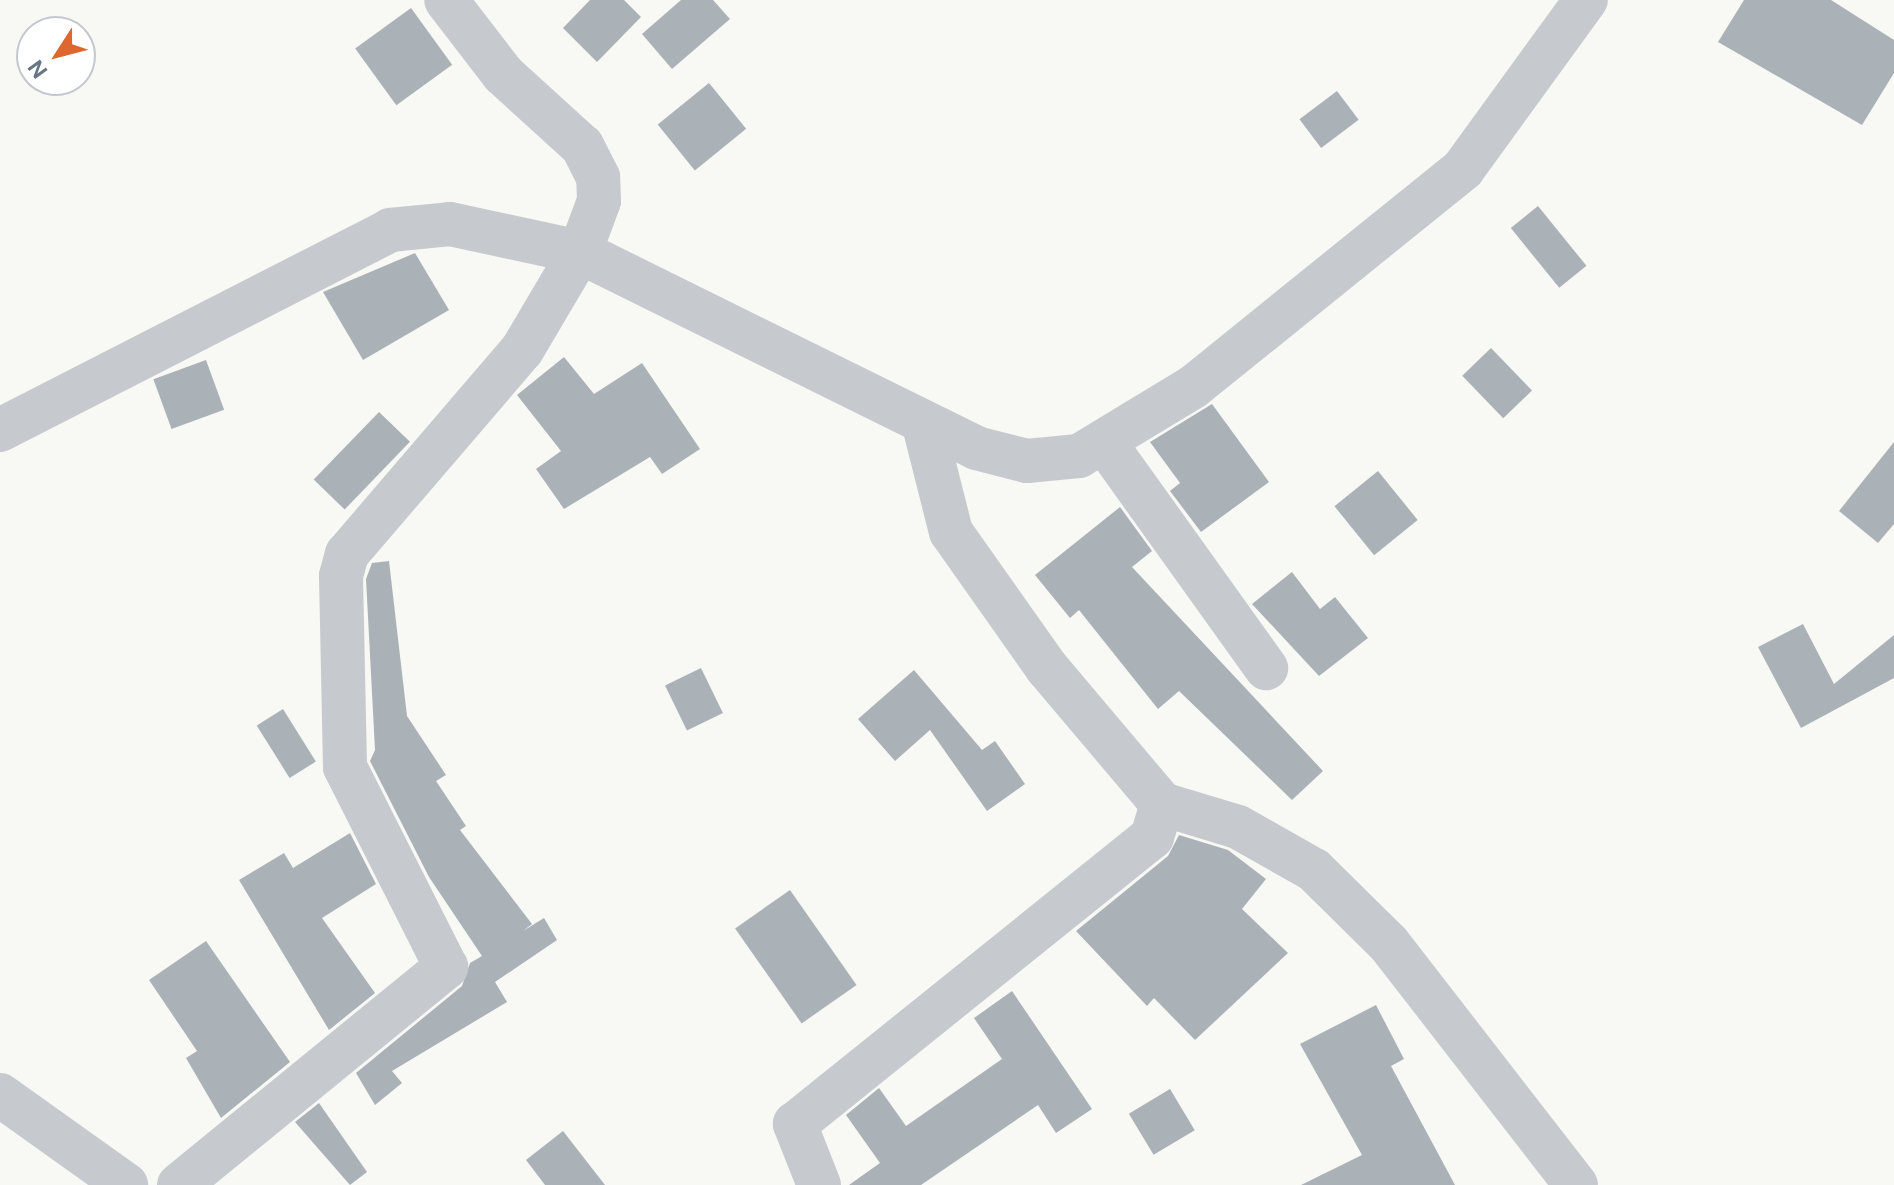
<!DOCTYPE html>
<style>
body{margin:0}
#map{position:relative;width:1894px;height:1185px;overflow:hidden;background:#f8f8f5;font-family:"DM Sans",sans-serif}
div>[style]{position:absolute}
.building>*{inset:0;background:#aab2b8;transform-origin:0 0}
.minor>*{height:44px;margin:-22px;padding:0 22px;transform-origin:22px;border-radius:22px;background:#c6c9cd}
span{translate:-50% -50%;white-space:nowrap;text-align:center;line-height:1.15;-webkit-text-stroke:8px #fff;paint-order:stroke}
.north{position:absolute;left:16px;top:16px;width:80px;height:80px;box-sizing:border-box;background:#fff;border:2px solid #c3c8ce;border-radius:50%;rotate:234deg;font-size:22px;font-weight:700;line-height:32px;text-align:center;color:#687685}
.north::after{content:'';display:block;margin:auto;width:28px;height:36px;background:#de662f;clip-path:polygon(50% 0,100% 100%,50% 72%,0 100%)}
</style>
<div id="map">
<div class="building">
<div style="clip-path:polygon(590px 0,624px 0,641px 17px,597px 62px,563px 28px)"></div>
<div style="clip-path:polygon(681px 0,713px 0,730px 19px,672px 69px,642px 34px)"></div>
<div style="clip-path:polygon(1744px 0,1831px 0,1894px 40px,1894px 73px,1862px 125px,1718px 42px)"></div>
<div style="left:411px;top:8px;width:70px;height:69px;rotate:54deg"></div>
<div style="left:709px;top:83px;width:59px;height:66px;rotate:51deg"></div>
<div style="left:1337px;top:91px;width:36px;height:47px;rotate:53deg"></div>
<div style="left:1538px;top:206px;width:77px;height:35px;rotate:51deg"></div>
<div style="clip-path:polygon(415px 253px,449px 310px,363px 360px,323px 292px)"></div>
<div style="left:1491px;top:348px;width:59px;height:40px;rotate:46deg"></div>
<div style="clip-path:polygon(564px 357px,594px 394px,642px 363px,700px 449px,662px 474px,650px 457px,564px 509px,536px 469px,561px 451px,517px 395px)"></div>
<div style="left:206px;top:360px;width:53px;height:56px;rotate:70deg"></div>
<div style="clip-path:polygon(1212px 404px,1269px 482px,1201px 532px,1170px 491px,1180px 483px,1150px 442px)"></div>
<div style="left:379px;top:412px;width:43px;height:94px;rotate:44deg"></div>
<div style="clip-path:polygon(1894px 442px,1894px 524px,1878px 543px,1839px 511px)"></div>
<div style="left:1378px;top:471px;width:63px;height:56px;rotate:51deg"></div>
<div style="clip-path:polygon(1120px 507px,1152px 551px,1132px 567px,1323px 771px,1292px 800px,1179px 691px,1158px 709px,1079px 610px,1070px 618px,1035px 575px)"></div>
<div style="clip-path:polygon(389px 561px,407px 716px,446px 775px,436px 781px,466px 826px,460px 830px,532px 924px,523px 931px,544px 918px,557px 940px,495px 982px,507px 1002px,392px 1071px,402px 1083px,375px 1105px,356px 1073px,462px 986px,470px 963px,482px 956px,429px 877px,370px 761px,375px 750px,366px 579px,372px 563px)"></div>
<div style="clip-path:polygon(1292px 572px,1320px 609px,1335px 597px,1368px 638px,1319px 676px,1252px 604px)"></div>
<div style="clip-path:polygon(1803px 624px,1834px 684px,1894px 635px,1894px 678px,1801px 728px,1758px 647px)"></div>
<div style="left:701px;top:668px;width:50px;height:40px;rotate:64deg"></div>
<div style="clip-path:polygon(914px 670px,982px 750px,995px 741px,1025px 784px,987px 811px,930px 730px,895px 761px,858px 719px)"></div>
<div style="left:283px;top:709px;width:62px;height:31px;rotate:58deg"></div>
<div style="clip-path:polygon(350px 833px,376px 884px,322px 918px,375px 993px,329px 1030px,239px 880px,284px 853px,293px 868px)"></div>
<div style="clip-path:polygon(1179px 835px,1228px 850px,1266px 879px,1242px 909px,1288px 953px,1195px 1040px,1154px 998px,1147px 1006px,1076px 931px,1168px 856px)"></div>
<div style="left:790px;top:890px;width:116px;height:67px;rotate:55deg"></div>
<div style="clip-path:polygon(206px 941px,290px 1062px,221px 1118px,186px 1058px,197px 1051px,149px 980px)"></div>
<div style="clip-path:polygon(1012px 991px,1092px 1109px,1056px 1133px,1038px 1105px,921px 1185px,849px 1185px,880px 1163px,846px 1115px,879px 1088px,906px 1126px,1002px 1059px,974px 1018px)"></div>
<div style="clip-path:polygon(1376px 1005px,1404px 1059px,1391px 1066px,1455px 1185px,1301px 1185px,1362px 1155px,1300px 1044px)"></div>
<div style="left:1170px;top:1089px;width:48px;height:48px;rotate:59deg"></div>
<div style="clip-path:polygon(319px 1103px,367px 1172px,350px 1185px,295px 1122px)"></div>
<div style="clip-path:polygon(563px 1131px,605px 1185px,545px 1185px,526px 1160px)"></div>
</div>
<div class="minor">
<div style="left:0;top:430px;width:438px;rotate:-27.1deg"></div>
<div style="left:390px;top:230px;width:60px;rotate:-5.7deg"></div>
<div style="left:450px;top:224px;width:133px;rotate:12.2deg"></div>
<div style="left:580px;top:252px;width:442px;rotate:26.3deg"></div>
<div style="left:976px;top:448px;width:53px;rotate:14.3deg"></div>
<div style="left:1027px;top:461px;width:52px;rotate:-5.5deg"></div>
<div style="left:1079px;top:456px;width:133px;rotate:-31.2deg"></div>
<div style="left:1193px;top:387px;width:347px;rotate:-38.9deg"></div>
<div style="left:1463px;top:169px;width:209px;rotate:-54deg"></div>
<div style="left:1105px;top:443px;width:277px;rotate:54.4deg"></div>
<div style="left:1162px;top:804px;width:79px;rotate:16.8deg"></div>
<div style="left:1238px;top:827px;width:87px;rotate:29.5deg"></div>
<div style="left:1314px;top:870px;width:105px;rotate:44.6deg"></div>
<div style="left:1389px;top:944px;width:305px;rotate:52.2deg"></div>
<div style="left:0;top:1095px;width:155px;rotate:35.5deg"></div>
<div style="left:179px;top:1185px;width:345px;rotate:-39.2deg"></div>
<div style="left:446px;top:967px;width:224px;rotate:-116.8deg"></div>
<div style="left:345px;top:767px;width:191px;rotate:-91.2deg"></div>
<div style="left:341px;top:576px;width:23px;rotate:-75deg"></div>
<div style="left:347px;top:554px;width:269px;rotate:-49.4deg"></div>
<div style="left:522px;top:350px;width:114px;rotate:-59.4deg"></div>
<div style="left:580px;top:252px;width:54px;rotate:-69.6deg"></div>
<div style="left:599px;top:201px;width:24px;rotate:-92deg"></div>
<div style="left:598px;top:177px;width:35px;rotate:-117deg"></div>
<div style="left:582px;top:146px;width:107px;rotate:-137.7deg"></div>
<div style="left:503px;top:74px;width:93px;rotate:-127.6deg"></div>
<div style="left:819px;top:1185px;width:66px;rotate:-111.5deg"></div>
<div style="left:795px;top:1124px;width:458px;rotate:-38.8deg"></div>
<div style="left:1152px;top:837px;width:34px;rotate:-73deg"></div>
<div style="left:1162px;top:804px;width:178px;rotate:-130.2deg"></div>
<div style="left:1047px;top:668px;width:166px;rotate:-125.2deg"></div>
<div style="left:951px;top:532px;width:110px;rotate:-104.2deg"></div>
</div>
<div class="north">N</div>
</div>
